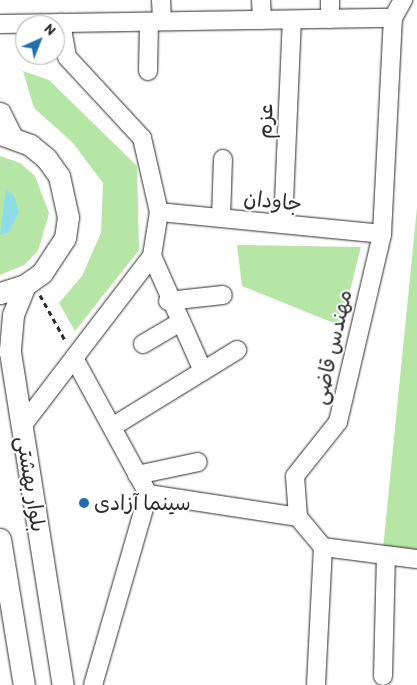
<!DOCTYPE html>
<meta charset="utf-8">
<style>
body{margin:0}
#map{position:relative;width:417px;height:685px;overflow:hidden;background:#fff;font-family:Itim,"Playpen Sans Arabic",sans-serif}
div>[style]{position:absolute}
.green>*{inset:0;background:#b5e6a5}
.water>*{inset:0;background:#8ddde8}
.path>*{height:3px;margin-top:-1.5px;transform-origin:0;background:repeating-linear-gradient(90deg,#2b2b2b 0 5px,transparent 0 9px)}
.roads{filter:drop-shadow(0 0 1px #2b2b2b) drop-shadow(0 0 1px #2b2b2b)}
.minor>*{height:18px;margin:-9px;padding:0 9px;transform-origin:9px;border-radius:9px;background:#fff}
.major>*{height:21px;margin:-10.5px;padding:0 10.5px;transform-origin:10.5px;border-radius:10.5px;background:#fff}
.dots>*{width:14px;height:14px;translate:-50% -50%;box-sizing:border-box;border:2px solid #fff;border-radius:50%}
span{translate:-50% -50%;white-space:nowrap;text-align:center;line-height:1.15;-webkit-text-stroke:4px #fff;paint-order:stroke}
.street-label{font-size:21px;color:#2b2b2b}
.poi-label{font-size:21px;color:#2b2b2b}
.left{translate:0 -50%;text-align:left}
.north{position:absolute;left:15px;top:15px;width:50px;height:50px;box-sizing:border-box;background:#fff;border:1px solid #aaa;border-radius:50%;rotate:44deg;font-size:14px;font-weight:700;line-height:20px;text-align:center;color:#2b2b2b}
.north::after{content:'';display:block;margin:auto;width:18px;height:22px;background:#1f6fb2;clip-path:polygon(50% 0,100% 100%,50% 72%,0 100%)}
</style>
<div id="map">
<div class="green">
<div style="clip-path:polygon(23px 71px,49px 80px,137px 166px,139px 250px,75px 331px,59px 303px,82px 276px,101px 233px,103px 183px,73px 143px,34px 108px)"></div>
<div style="clip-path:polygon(0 156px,20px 163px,35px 176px,49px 213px,38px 251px,24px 265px,0 275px)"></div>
<div style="clip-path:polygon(417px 207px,417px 554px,383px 549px)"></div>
<div style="clip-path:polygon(237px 245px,361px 247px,341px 326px,242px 286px)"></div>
</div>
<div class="water">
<div style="clip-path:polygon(6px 189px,14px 196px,19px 212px,9px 232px,0 235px)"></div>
</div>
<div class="path">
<div style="left:40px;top:295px;width:54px;rotate:61deg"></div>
</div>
<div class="roads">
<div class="minor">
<div style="left:161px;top:0;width:21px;rotate:87deg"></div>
<div style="left:261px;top:0;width:20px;rotate:87deg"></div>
<div style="left:330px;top:0;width:19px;rotate:90deg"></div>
<div style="left:0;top:24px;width:393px;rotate:-0.9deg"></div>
<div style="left:148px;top:71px;width:49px;rotate:-88.8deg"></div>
<div style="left:159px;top:212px;width:224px;rotate:5.6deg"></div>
<div style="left:221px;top:218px;width:59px;rotate:-88.1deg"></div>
<div style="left:283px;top:224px;width:204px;rotate:-87.5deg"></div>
<div style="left:152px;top:256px;width:126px;rotate:66.1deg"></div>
<div style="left:168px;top:301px;width:55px;rotate:-6.2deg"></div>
<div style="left:143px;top:344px;width:42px;rotate:-30.3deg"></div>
<div style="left:74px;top:358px;width:155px;rotate:61.4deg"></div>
<div style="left:22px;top:426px;width:214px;rotate:-52.6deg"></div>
<div style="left:152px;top:256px;width:45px;rotate:-81deg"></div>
<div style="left:159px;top:212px;width:76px;rotate:-102.9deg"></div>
<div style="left:142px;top:138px;width:110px;rotate:-132.8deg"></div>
<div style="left:67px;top:57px;width:35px;rotate:-100deg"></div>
<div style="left:112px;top:427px;width:147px;rotate:-31.6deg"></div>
<div style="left:137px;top:475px;width:62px;rotate:-12deg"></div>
<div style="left:148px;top:494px;width:152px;rotate:8.7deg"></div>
<div style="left:323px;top:547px;width:95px;rotate:7.3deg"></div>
<div style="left:383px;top:676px;width:120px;rotate:-88.6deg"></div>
<div style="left:93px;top:685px;width:199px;rotate:-73.9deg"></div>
<div style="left:316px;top:685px;width:138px;rotate:-87.1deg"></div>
<div style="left:323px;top:547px;width:39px;rotate:-130deg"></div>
<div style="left:298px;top:517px;width:41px;rotate:-94.2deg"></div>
<div style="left:295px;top:476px;width:69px;rotate:-51.5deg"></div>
<div style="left:338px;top:422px;width:193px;rotate:-76.8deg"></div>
<div style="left:382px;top:234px;width:216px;rotate:-87.1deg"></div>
<div style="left:393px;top:18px;width:21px;rotate:-61deg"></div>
</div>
<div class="major">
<div style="left:0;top:113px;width:25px;rotate:64deg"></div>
<div style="left:0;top:134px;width:32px;rotate:20deg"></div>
<div style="left:30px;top:145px;width:21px;rotate:39deg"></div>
<div style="left:46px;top:158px;width:22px;rotate:54deg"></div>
<div style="left:59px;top:176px;width:42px;rotate:77.6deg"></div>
<div style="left:68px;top:217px;width:21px;rotate:98deg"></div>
<div style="left:65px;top:238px;width:42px;rotate:123.3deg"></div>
<div style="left:42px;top:273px;width:21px;rotate:145deg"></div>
<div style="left:25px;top:285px;width:26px;rotate:162deg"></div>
<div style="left:25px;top:285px;width:32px;rotate:112deg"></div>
<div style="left:13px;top:315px;width:37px;rotate:95deg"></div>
<div style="left:10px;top:352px;width:337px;rotate:81deg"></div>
<div style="left:0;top:539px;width:148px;rotate:80.7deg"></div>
</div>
</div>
<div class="dots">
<div style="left:84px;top:503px;background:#1f6fb2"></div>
</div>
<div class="street-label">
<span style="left:265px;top:121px;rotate:-87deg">عزم</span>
<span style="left:273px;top:201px;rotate:6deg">جاودان</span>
<span style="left:332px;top:347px;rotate:-77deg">مهندس قاضی</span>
<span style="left:31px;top:484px;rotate:81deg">بلوار بهشتی</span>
</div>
<div class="poi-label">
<span class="left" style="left:94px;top:503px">سینما آزادی</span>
</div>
<div class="north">N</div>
</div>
